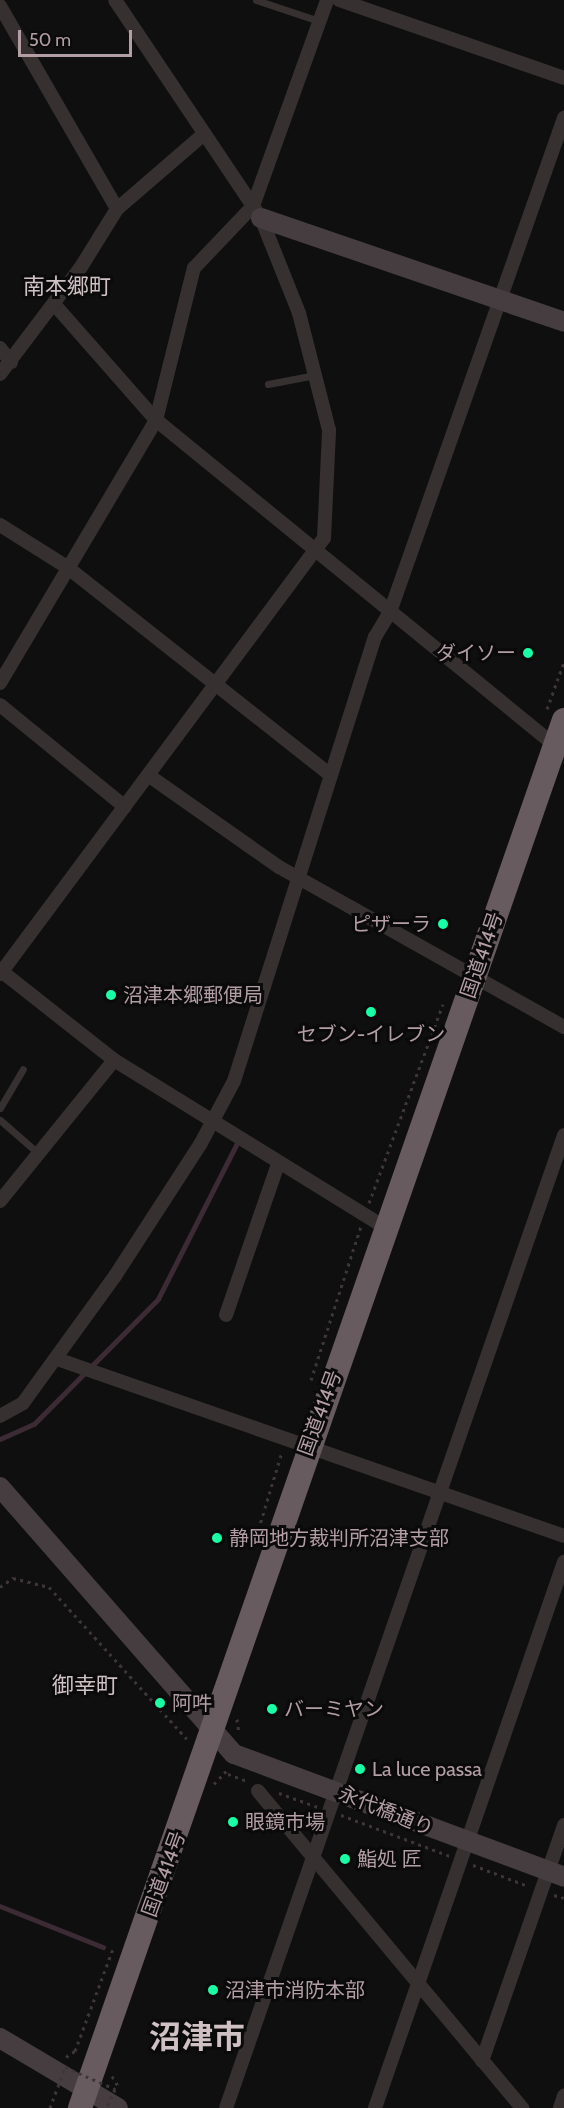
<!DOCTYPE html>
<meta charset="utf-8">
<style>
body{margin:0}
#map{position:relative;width:564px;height:2108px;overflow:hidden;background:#100f0f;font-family:Cabin,"Noto Sans JP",sans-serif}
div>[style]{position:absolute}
.stream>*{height:4.5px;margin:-2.25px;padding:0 2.25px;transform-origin:2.25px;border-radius:2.25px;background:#3c2a34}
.path>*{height:3px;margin-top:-1.5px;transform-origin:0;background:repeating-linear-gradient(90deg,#3d3538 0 3px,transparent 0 7.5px)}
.lane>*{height:7px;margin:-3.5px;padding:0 3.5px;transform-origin:3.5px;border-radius:3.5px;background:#363031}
.street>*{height:14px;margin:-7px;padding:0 7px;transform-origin:7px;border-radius:7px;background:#363031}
.secondary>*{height:20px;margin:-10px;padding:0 10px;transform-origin:10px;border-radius:10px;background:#463d40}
.highway>*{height:24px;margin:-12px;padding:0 12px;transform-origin:12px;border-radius:12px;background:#675b5f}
.path-bridge>*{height:3px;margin-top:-1.5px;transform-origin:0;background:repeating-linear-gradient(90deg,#3d3538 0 3px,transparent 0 7.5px)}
.dots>*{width:16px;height:16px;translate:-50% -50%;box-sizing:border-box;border:3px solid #0b0a0a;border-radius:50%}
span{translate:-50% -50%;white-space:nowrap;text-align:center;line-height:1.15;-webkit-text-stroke:6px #0b0a0a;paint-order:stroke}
.poi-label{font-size:20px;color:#b39ea6}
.right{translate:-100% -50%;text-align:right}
.left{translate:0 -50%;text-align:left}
.street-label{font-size:20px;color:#b39ea6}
.quarter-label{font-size:22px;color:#cfc0c4}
.town-label{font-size:32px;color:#cfc0c4;font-weight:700}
.scale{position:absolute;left:18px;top:30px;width:114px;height:27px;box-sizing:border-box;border:3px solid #b39ea6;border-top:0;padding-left:8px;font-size:18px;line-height:21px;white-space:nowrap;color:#b39ea6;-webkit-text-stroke:4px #0b0a0a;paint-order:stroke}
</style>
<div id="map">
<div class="stream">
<div style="left:0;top:1439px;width:37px;rotate:-24deg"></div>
<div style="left:34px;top:1424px;width:176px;rotate:-45.2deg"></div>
<div style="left:158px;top:1299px;width:173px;rotate:-63.1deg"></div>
<div style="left:0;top:1906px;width:111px;rotate:21.7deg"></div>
</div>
<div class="path">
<div style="left:547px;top:709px;width:50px;rotate:-70.1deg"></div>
<div style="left:369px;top:1203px;width:212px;rotate:-69.6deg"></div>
<div style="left:311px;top:1380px;width:162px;rotate:-72deg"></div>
<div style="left:254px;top:1544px;width:96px;rotate:-73.1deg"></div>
<div style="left:0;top:1587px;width:16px;rotate:-35deg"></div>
<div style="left:13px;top:1578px;width:37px;rotate:14deg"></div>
<div style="left:49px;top:1587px;width:205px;rotate:47.8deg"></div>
<div style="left:237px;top:1719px;width:14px;rotate:82deg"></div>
<div style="left:228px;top:1774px;width:20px;rotate:20deg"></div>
<div style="left:214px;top:1784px;width:22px;rotate:-47deg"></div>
<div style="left:279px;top:1793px;width:41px;rotate:19.7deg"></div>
<div style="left:341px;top:1815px;width:116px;rotate:20.6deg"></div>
<div style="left:473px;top:1865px;width:59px;rotate:20.9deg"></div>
<div style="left:554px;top:1895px;width:10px;rotate:17deg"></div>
<div style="left:66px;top:2057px;width:11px;rotate:-34deg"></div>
<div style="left:75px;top:2051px;width:109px;rotate:-69.6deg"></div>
<div style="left:112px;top:2076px;width:15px;rotate:58deg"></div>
</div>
<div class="lane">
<div style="left:256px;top:0;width:66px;rotate:18.4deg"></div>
<div style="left:268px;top:384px;width:48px;rotate:-10.8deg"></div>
<div style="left:0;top:1108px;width:45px;rotate:-59.5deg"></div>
<div style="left:0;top:1120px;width:50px;rotate:41deg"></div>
</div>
<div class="street">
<div style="left:339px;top:0;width:238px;rotate:19.1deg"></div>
<div style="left:0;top:6px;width:234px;rotate:60deg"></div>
<div style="left:54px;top:304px;width:154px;rotate:48.7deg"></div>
<div style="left:156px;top:420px;width:519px;rotate:39.21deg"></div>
<div style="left:0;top:348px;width:18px;rotate:52deg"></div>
<div style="left:0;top:374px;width:134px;rotate:-52.9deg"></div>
<div style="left:81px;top:267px;width:68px;rotate:-58.2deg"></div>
<div style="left:117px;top:209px;width:115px;rotate:-40.8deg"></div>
<div style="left:0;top:525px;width:79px;rotate:32.1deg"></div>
<div style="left:67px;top:567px;width:335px;rotate:38.3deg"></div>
<div style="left:0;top:683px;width:306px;rotate:-59.3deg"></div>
<div style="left:156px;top:420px;width:157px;rotate:-76deg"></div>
<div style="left:194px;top:268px;width:86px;rotate:-46.4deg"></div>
<div style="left:253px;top:206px;width:219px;rotate:-70.2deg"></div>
<div style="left:0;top:705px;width:161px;rotate:39.2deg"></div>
<div style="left:148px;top:775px;width:160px;rotate:35.1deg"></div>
<div style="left:279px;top:867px;width:327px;rotate:29.3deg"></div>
<div style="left:0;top:970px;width:145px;rotate:38.3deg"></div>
<div style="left:114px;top:1060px;width:322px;rotate:31.7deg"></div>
<div style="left:0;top:974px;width:543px;rotate:-53.38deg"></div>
<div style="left:324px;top:538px;width:108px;rotate:-87.3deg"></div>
<div style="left:329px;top:430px;width:121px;rotate:-104.4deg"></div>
<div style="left:299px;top:313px;width:102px;rotate:-111.8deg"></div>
<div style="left:261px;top:218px;width:262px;rotate:-123.8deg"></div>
<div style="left:0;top:1201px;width:181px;rotate:-51deg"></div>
<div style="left:226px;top:1315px;width:160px;rotate:-71deg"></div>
<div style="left:57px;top:1359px;width:537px;rotate:19.24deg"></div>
<div style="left:0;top:1416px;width:26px;rotate:-29deg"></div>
<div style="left:23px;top:1403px;width:157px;rotate:-54.1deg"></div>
<div style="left:115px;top:1276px;width:158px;rotate:-57.1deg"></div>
<div style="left:201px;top:1143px;width:70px;rotate:-62deg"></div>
<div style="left:234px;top:1081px;width:466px;rotate:-72.4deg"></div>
<div style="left:375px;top:637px;width:29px;rotate:-59deg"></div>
<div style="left:390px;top:612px;width:524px;rotate:-70.6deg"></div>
<div style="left:258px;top:1791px;width:413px;rotate:50.2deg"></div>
<div style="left:482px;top:2061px;width:250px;rotate:-70.8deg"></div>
<div style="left:226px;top:2108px;width:1030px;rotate:-70.84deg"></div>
<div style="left:375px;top:2108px;width:578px;rotate:-70.91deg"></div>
<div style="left:560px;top:2108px;width:13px;rotate:-72deg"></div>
</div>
<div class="secondary">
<div style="left:261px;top:218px;width:320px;rotate:18.9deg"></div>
<div style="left:0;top:1487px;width:355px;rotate:48.8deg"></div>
<div style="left:234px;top:1754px;width:352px;rotate:20.4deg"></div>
<div style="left:0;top:2038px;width:137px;rotate:30.7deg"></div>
</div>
<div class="highway">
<div style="left:80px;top:2108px;width:1470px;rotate:-70.78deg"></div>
</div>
<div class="path-bridge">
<div style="left:50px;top:2108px;width:44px;rotate:-69.9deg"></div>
<div style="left:65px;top:2067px;width:55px;rotate:23.7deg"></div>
<div style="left:115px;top:2089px;width:21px;rotate:115deg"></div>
</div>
<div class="dots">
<div style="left:528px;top:653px;background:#18ffa6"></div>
<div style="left:443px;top:924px;background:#18ffa6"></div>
<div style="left:111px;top:995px;background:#18ffa6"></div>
<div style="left:371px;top:1012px;background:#18ffa6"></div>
<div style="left:217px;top:1538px;background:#18ffa6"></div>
<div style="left:160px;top:1703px;background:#18ffa6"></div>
<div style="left:272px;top:1709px;background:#18ffa6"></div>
<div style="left:360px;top:1769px;background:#18ffa6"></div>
<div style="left:233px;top:1822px;background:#18ffa6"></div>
<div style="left:345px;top:1859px;background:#18ffa6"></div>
<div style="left:213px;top:1990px;background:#18ffa6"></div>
</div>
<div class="poi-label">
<span class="right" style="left:516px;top:653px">ダイソー</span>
<span class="right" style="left:431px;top:924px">ピザーラ</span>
<span class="left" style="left:123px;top:995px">沼津本郷郵便局</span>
<span style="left:371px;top:1034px">セブン-イレブン</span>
<span class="left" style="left:229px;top:1538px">静岡地方裁判所沼津支部</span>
<span class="left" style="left:172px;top:1703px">阿吽</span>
<span class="left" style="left:284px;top:1709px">バーミヤン</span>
<span class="left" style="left:372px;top:1769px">La luce passa</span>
<span class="left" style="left:245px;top:1822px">眼鏡市場</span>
<span class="left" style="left:357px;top:1859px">鮨処 匠</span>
<span class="left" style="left:225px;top:1990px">沼津市消防本部</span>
</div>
<div class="street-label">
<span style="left:482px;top:955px;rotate:-71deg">国道414号</span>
<span style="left:320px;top:1413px;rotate:-70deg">国道414号</span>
<span style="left:386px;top:1811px;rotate:22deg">永代橋通り</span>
<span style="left:164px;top:1874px;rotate:-70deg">国道414号</span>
</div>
<div class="quarter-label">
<span style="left:67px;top:287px">南本郷町</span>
<span style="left:85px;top:1686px">御幸町</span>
</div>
<div class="town-label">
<span style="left:197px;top:2037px">沼津市</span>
</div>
<div class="scale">50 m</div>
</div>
